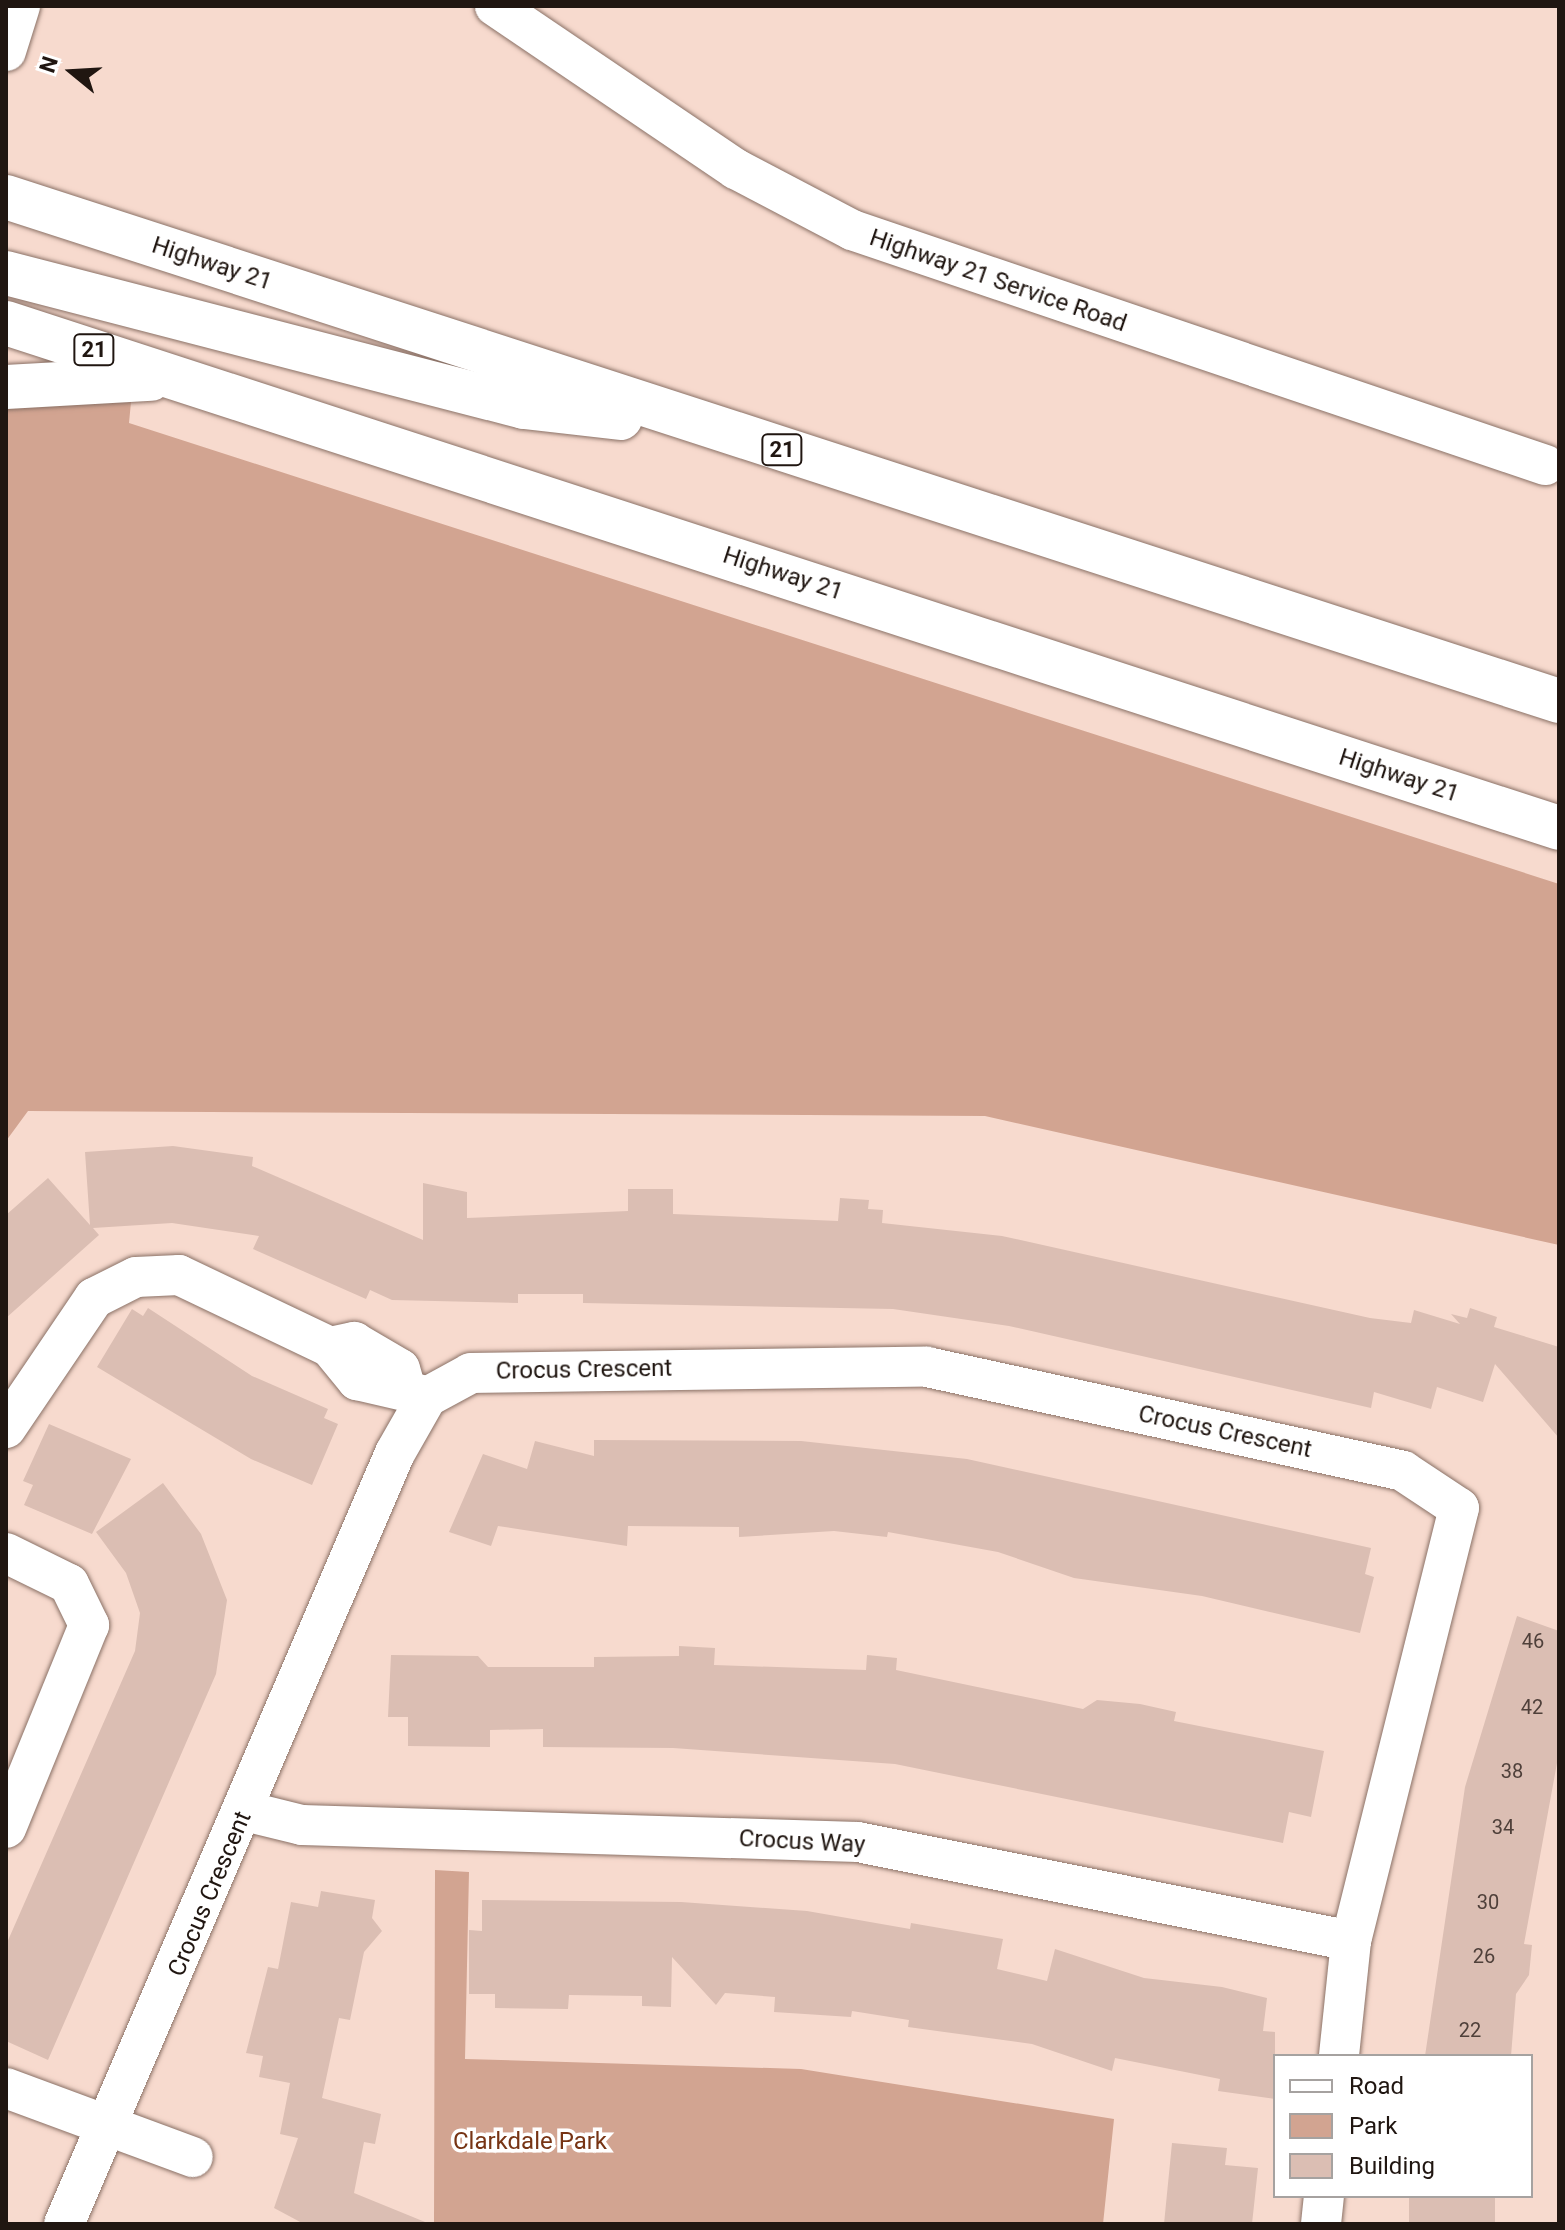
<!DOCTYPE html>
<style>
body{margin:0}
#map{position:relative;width:1565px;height:2230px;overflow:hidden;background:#f7dace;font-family:Roboto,sans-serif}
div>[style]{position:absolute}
.green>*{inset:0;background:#d2a491}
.building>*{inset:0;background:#dbbeb3;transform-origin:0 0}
.roads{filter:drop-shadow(0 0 2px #8a7166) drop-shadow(0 0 2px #8a7166)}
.street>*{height:40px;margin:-20px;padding:0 20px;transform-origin:20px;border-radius:20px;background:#fff}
.primary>*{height:44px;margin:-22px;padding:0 22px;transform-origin:22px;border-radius:22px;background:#fff}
span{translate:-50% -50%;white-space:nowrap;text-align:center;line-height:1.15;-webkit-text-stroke:7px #fff;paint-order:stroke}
.number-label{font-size:20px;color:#4f403a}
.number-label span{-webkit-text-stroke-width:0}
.shield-label span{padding:2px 6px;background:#fff;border:2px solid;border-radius:6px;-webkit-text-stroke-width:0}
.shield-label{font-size:22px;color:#201611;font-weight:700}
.street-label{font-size:24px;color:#201611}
.park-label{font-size:24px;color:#773414}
.frame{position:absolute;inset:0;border:8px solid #201611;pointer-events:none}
.legend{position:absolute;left:1273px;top:2054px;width:260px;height:144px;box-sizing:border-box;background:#fff;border:2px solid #a6a2a0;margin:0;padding:10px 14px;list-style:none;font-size:24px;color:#201611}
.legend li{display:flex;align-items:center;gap:16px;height:40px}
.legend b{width:40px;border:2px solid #a6a2a0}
.north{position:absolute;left:32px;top:32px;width:80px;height:80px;-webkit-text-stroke:6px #fff;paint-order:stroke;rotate:288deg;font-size:22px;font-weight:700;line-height:32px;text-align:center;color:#201611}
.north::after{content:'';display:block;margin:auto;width:28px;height:36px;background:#201611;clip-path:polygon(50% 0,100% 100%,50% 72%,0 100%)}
</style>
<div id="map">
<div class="green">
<div style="clip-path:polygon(131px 402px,129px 423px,1559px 884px,1559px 1245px,985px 1116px,28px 1111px,6px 1141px,6px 404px)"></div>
<div style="clip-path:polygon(435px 1870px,469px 1872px,465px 2059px,801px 2069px,1114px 2119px,1103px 2224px,434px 2224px)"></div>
</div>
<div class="building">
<div style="clip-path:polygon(173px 1146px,253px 1157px,252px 1166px,423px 1240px,423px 1183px,467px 1192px,467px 1218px,628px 1211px,628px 1189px,673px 1189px,673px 1214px,838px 1221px,840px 1198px,869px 1200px,868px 1209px,883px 1210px,882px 1223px,1002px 1236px,1370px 1318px,1411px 1323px,1414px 1310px,1460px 1324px,1451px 1314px,1467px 1318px,1470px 1308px,1497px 1317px,1494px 1327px,1559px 1347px,1559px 1438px,1495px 1364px,1483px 1402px,1437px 1387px,1431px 1409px,1374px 1392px,1371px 1408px,1009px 1326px,893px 1309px,583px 1303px,583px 1294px,518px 1294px,518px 1303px,392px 1300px,370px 1290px,366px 1299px,253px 1249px,259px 1236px,172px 1223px,93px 1228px,99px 1235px,6px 1318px,6px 1215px,48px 1178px,90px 1225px,85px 1152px)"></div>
<div style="clip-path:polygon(148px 1308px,252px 1376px,328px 1409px,324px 1418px,338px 1424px,312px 1485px,251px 1459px,97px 1367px,132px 1309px,143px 1316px)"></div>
<div style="clip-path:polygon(49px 1424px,131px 1459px,92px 1534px,24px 1505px,33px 1485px,23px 1481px)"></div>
<div style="clip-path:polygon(594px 1440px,801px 1441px,967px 1459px,1371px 1548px,1365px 1574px,1374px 1577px,1360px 1633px,1202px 1596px,1074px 1578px,998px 1552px,888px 1532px,887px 1537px,834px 1531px,739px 1537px,739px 1527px,628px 1526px,627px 1546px,498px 1526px,491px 1546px,449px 1532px,483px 1454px,527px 1469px,535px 1441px,594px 1456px)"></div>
<div style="clip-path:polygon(163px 1483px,201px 1534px,227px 1600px,216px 1674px,48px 2060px,6px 2041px,6px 1945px,135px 1651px,140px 1613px,126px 1573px,96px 1532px)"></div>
<div style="clip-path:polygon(1517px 1616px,1559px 1631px,1559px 1752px,1524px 1944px,1532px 1945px,1529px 1975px,1516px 1994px,1511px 2056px,1425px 2056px,1465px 1787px)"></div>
<div style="clip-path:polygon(679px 1646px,715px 1648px,714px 1665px,866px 1670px,867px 1655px,897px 1658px,896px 1670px,1083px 1709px,1097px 1700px,1140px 1704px,1176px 1712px,1174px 1721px,1324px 1751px,1311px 1817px,1289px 1812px,1283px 1843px,895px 1764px,673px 1748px,543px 1747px,543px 1729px,490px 1730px,490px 1747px,408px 1746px,408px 1717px,388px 1717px,391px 1655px,478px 1656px,488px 1667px,594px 1667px,594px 1657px,679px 1656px)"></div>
<div style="clip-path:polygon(321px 1891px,375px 1900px,372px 1918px,382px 1931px,364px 1952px,350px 2020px,339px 2018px,322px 2098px,381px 2114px,375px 2144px,364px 2142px,354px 2193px,430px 2224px,304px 2224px,274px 2208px,298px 2138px,280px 2134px,290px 2083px,259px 2077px,263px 2056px,246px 2053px,268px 1967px,278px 1969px,291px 1902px,318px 1907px)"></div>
<div style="clip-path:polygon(482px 1900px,681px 1902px,807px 1911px,910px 1929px,911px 1923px,1003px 1939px,997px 1969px,1047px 1981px,1055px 1949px,1144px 1978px,1222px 1987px,1267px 1998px,1263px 2031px,1275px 2032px,1275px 2099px,1218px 2091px,1220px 2079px,1115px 2058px,1112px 2071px,1032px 2044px,908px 2027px,909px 2020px,852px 2011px,851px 2017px,774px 2012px,775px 1997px,725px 1993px,716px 2005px,672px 1957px,671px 2007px,642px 2006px,642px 1996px,569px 1995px,568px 2009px,495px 2008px,495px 1994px,469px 1994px,469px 1930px,482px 1931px)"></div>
<div style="clip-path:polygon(1172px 2143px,1227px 2148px,1225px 2165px,1258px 2168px,1252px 2224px,1164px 2224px)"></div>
<div style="left:1409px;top:2196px;width:86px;height:28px"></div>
</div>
<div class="roads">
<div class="street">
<div style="left:495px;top:6px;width:291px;rotate:34.1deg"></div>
<div style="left:736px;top:169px;width:131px;rotate:27.7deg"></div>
<div style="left:852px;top:230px;width:732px;rotate:18.73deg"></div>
<div style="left:6px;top:51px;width:47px;rotate:-72.7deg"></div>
<div style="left:330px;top:1347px;width:43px;rotate:50.7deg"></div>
<div style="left:357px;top:1380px;width:71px;rotate:13.1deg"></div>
<div style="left:6px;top:1428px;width:157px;rotate:-55.9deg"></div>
<div style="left:94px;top:1298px;width:47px;rotate:-26.6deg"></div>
<div style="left:136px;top:1277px;width:43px;rotate:-2.7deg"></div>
<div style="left:179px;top:1275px;width:167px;rotate:25.5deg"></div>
<div style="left:330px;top:1347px;width:25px;rotate:-12deg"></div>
<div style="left:354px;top:1342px;width:53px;rotate:30.4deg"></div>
<div style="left:400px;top:1369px;width:19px;rotate:74deg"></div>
<div style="left:6px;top:1553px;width:70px;rotate:26.2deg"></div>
<div style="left:69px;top:1584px;width:46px;rotate:64deg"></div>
<div style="left:89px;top:1625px;width:219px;rotate:112.2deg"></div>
<div style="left:245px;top:1811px;width:59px;rotate:13.8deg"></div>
<div style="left:302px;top:1825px;width:556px;rotate:1.75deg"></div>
<div style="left:858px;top:1842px;width:503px;rotate:11.35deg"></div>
<div style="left:6px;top:2088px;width:199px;rotate:20.3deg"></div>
<div style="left:64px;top:2224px;width:839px;rotate:-66.77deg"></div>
<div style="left:395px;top:1453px;width:64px;rotate:-60.3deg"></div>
<div style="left:427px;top:1397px;width:50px;rotate:-28.6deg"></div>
<div style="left:471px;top:1373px;width:456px;rotate:-0.8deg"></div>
<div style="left:927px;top:1367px;width:487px;rotate:12.3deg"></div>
<div style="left:1403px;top:1471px;width:67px;rotate:33.5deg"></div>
<div style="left:1459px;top:1508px;width:446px;rotate:104deg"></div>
<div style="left:1351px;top:1941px;width:116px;rotate:96deg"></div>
<div style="left:1321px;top:2224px;width:28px;rotate:-84deg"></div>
</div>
<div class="primary">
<div style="left:6px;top:197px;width:1633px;rotate:17.98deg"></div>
<div style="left:6px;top:273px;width:535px;rotate:14.5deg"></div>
<div style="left:524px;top:407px;width:97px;rotate:6.5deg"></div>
<div style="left:6px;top:323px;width:1633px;rotate:18.01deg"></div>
<div style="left:6px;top:387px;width:145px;rotate:-3.2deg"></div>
</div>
</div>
<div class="number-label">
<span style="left:1533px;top:1641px">46</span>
<span style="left:1532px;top:1707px">42</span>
<span style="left:1512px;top:1771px">38</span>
<span style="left:1503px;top:1827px">34</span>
<span style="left:1488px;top:1902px">30</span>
<span style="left:1484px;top:1956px">26</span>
<span style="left:1470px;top:2030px">22</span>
</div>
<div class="shield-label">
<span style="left:94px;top:350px">21</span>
<span style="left:782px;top:450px">21</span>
</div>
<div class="street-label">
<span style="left:212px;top:264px;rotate:18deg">Highway 21</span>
<span style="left:998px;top:281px;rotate:19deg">Highway 21 Service Road</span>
<span style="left:783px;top:574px;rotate:18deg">Highway 21</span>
<span style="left:1399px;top:776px;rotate:18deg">Highway 21</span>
<span style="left:584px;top:1370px;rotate:-1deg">Crocus Crescent</span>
<span style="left:1225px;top:1432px;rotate:12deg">Crocus Crescent</span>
<span style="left:802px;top:1842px;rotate:3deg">Crocus Way</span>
<span style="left:210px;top:1894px;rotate:-67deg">Crocus Crescent</span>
</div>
<div class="park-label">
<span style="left:530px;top:2142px">Clarkdale Park</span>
</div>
<div class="frame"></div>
<ul class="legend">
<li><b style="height:10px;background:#fff"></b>Road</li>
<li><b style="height:22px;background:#d2a491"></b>Park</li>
<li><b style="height:22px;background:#dbbeb3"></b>Building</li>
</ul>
<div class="north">N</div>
</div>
